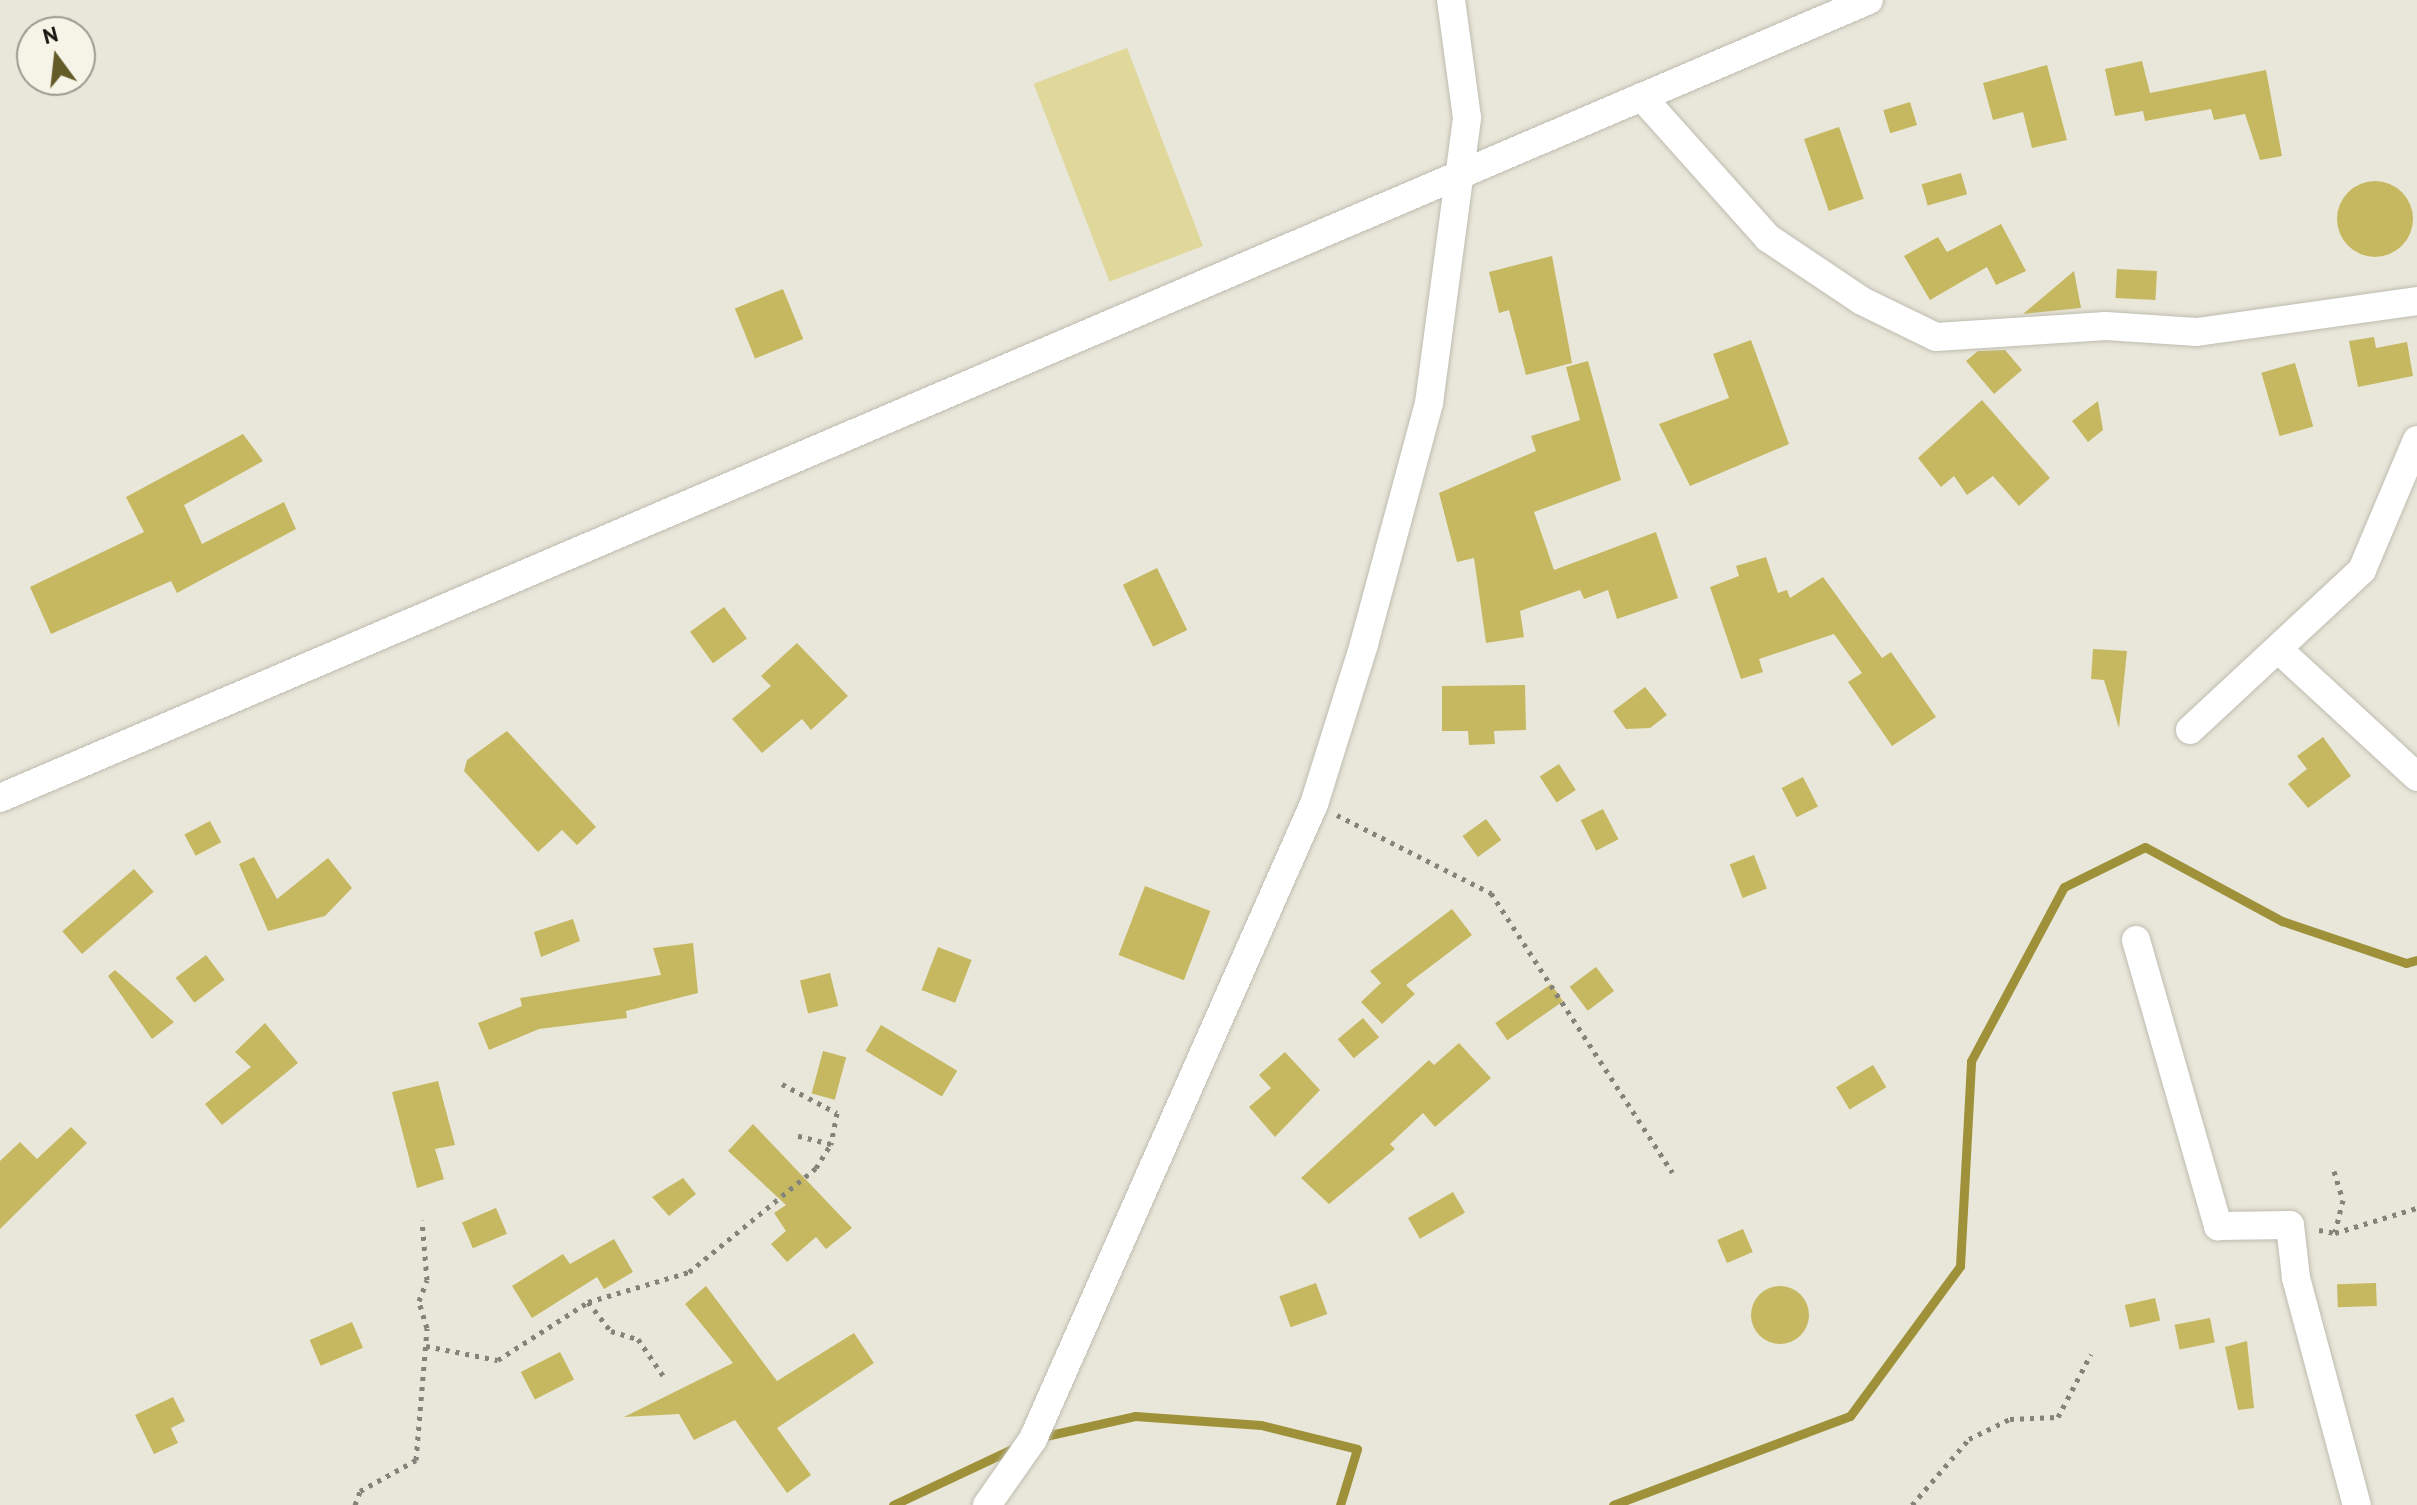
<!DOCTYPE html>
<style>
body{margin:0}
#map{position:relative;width:2417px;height:1505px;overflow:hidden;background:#e9e7da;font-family:"PT Sans",sans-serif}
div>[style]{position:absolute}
.green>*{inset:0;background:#e0d79b;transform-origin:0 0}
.stream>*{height:9px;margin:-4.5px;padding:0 4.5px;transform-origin:4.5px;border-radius:4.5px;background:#9f9139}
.building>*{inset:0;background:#c6b861;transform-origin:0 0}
.round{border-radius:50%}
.path>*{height:5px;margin-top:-2.5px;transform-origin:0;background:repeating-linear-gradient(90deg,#84837a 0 4px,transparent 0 10px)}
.roads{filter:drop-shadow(0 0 2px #bebcb0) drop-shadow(0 0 2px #bebcb0)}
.minor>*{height:28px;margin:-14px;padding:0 14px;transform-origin:14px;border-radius:14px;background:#fff}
span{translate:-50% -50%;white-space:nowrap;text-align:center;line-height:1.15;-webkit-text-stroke:7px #f6f4e7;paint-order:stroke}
.north{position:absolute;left:16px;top:16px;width:80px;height:80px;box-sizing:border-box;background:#f6f4e7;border:2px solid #9c9a91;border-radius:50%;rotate:345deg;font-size:22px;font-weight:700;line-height:32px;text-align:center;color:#151410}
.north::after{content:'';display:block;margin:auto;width:28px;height:36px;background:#635b28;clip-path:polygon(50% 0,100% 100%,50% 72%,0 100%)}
</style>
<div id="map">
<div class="green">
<div style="left:1127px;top:48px;width:212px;height:100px;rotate:69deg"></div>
</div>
<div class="stream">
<div style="left:1041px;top:1437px;width:96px;rotate:-12.6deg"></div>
<div style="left:1135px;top:1416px;width:126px;rotate:4.1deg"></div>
<div style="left:1261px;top:1425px;width:99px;rotate:14deg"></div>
<div style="left:1357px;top:1449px;width:59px;rotate:106.9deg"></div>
<div style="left:893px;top:1505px;width:136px;rotate:-25.2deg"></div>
<div style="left:1613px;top:1505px;width:253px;rotate:-20.6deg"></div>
<div style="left:1850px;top:1416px;width:186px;rotate:-53.7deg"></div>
<div style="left:1960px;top:1266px;width:205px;rotate:-86.9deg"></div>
<div style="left:1971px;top:1061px;width:197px;rotate:-61.9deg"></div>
<div style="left:2064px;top:887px;width:90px;rotate:-26.3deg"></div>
<div style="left:2145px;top:847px;width:156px;rotate:28.4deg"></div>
<div style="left:2282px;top:921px;width:131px;rotate:18.7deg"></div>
<div style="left:2406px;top:963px;width:11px;rotate:-15deg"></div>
</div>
<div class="building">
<div style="clip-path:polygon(2142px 61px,2150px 93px,2266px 70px,2282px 156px,2260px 160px,2245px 114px,2214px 120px,2211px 109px,2145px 121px,2143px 111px,2115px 116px,2105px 69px)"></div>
<div style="clip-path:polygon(2047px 65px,2067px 140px,2032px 148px,2023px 112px,1993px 120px,1983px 83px)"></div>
<div style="left:1910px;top:102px;width:24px;height:28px;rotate:73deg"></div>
<div style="left:1839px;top:127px;width:76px;height:37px;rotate:71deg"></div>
<div style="left:1961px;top:173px;width:22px;height:41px;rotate:74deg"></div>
<div class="round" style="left:2337px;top:181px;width:76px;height:76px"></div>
<div style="clip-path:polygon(2001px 224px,2026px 271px,1996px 285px,1987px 267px,1930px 300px,1904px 256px,1938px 237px,1947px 252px)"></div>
<div style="clip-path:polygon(1552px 256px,1572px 363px,1526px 375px,1509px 310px,1499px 313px,1489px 272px)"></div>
<div style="left:2117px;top:269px;width:40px;height:29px;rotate:3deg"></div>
<div style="clip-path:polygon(2074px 271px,2081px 308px,2023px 314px)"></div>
<div style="left:783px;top:289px;width:54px;height:52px;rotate:68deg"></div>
<div style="clip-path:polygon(2374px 337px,2376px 348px,2407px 342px,2413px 376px,2358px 387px,2349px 341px)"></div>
<div style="clip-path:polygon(1751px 340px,1789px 444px,1690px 486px,1659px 424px,1729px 398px,1713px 354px)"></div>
<div style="clip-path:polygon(2005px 350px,2022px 370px,1994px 394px,1966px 361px,1978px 351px)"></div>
<div style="clip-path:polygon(1588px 361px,1621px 480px,1534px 512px,1554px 570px,1656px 532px,1678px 598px,1617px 619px,1608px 590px,1584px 599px,1580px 590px,1520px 611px,1524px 637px,1486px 643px,1474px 558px,1457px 562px,1439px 493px,1536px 451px,1531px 436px,1580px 420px,1566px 367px)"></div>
<div style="left:2295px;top:363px;width:66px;height:35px;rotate:74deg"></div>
<div style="clip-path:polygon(1982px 400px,2050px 478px,2019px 506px,1993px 476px,1967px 495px,1954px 476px,1941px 487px,1918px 458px)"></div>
<div style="clip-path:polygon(2098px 401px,2103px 430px,2088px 442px,2072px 421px)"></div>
<div style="clip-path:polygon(243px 434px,263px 461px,184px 505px,202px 544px,284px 502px,296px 529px,177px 593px,171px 581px,51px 634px,30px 587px,144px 532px,126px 497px)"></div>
<div style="clip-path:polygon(1766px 557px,1778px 593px,1787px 590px,1790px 598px,1823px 577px,1882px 658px,1891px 652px,1936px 717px,1892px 746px,1848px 682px,1862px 673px,1834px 634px,1759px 659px,1763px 672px,1741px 679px,1710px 587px,1739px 576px,1736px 566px)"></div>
<div style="left:1157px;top:568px;width:69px;height:38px;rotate:64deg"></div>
<div style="left:724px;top:607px;width:39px;height:42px;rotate:54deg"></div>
<div style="clip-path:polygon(797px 643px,848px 696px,811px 730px,802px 719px,762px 753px,732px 719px,771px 686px,761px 676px)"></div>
<div style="clip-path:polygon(2093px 649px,2127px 651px,2119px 728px,2104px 680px,2091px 679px)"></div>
<div style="clip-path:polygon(1525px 685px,1526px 730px,1494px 731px,1495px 744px,1469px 745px,1468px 731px,1442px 731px,1442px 686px)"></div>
<div style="clip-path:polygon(1645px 687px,1667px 715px,1650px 728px,1626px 729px,1613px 711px)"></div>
<div style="clip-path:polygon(507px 731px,596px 827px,577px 845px,562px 830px,538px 852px,464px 771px,467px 760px)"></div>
<div style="clip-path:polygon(2323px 737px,2351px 776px,2308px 808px,2288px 784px,2307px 769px,2297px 756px)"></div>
<div style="left:1559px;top:764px;width:31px;height:23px;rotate:57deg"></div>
<div style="left:1803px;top:777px;width:33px;height:24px;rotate:63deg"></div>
<div style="left:1603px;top:809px;width:34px;height:25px;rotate:63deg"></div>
<div style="left:1486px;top:819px;width:26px;height:29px;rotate:54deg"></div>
<div style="left:210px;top:821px;width:24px;height:29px;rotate:62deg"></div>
<div style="left:1754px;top:855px;width:36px;height:26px;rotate:69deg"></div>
<div style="clip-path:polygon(254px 857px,277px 899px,328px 858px,352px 888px,325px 916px,268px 931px,239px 864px)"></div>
<div style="left:134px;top:869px;width:30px;height:95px;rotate:49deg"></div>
<div style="left:1145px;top:886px;width:70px;height:74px;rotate:21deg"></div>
<div style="clip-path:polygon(1452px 909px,1472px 935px,1406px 985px,1415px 994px,1382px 1024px,1361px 1002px,1381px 983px,1370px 971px)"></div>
<div style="clip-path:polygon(573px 919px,580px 941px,541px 957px,534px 932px)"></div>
<div style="clip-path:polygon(693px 943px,698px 993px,626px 1011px,627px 1018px,539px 1029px,489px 1050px,478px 1023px,522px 1006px,520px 998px,661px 975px,653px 948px)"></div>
<div style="left:938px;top:947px;width:36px;height:46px;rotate:21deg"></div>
<div style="left:206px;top:955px;width:31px;height:38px;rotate:53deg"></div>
<div style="left:1596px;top:967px;width:30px;height:33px;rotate:53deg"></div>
<div style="clip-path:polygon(115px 970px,174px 1022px,152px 1039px,108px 976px)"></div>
<div style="left:830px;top:973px;width:34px;height:31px;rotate:76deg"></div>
<div style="left:1551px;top:984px;width:21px;height:68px;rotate:55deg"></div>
<div style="left:1363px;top:1018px;width:25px;height:33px;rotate:50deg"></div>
<div style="clip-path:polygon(265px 1023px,298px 1063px,222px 1125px,205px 1104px,251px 1067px,235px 1052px)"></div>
<div style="left:881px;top:1025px;width:89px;height:30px;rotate:31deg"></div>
<div style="clip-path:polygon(1459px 1043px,1491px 1078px,1435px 1127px,1423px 1113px,1390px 1144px,1395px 1149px,1329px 1204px,1301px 1178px,1429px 1060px,1434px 1065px)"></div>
<div style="left:823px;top:1051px;width:24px;height:44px;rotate:15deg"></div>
<div style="clip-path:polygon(1285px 1052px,1320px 1090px,1275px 1137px,1249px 1107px,1271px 1088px,1259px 1075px)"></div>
<div style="left:1873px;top:1065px;width:26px;height:43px;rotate:59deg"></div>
<div style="clip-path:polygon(438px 1081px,455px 1145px,435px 1149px,444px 1179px,417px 1188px,392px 1092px)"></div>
<div style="clip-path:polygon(753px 1124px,852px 1228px,826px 1249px,816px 1237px,787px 1262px,771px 1244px,786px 1231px,774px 1213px,786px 1205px,728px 1151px)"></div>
<div style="clip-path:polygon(71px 1127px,87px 1143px,0 1229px,0 1161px,20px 1142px,37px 1159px)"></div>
<div style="clip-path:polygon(683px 1178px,696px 1194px,669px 1216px,652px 1197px)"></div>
<div style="left:1453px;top:1192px;width:24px;height:52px;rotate:60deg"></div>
<div style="left:496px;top:1208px;width:28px;height:37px;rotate:67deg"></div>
<div style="left:1743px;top:1229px;width:25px;height:28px;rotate:67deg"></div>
<div style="clip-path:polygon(614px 1239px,633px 1272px,604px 1289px,597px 1277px,532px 1318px,512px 1286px,563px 1254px,570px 1264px)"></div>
<div style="left:1316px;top:1283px;width:33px;height:39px;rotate:70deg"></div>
<div style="left:2376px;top:1283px;width:23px;height:39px;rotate:88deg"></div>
<div style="clip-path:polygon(706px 1286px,777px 1381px,854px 1333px,874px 1363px,777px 1428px,811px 1475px,787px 1493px,735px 1420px,694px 1440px,679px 1414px,624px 1417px,733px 1363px,685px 1304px)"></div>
<div class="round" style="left:1751px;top:1286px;width:58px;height:58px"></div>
<div style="left:2155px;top:1298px;width:23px;height:31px;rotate:77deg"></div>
<div style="left:2210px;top:1318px;width:25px;height:36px;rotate:79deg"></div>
<div style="left:352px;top:1322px;width:28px;height:46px;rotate:67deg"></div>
<div style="clip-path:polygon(2247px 1341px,2254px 1408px,2238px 1410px,2225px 1347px)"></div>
<div style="left:560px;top:1352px;width:31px;height:44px;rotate:63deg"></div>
<div style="clip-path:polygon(173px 1397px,185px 1421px,171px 1428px,178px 1443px,154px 1454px,135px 1415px)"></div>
</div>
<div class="path">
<div style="left:1337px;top:815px;width:173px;rotate:26.9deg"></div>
<div style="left:1491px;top:893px;width:333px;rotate:57deg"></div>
<div style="left:782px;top:1084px;width:62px;rotate:27.8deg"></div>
<div style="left:837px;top:1113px;width:32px;rotate:101deg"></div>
<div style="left:2334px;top:1171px;width:30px;rotate:73deg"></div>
<div style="left:2343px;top:1200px;width:33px;rotate:104deg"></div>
<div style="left:2319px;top:1230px;width:16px;rotate:11deg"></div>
<div style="left:2335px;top:1233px;width:86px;rotate:-17deg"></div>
<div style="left:588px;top:1302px;width:37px;rotate:52deg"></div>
<div style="left:611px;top:1331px;width:28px;rotate:17deg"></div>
<div style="left:638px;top:1339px;width:46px;rotate:55.6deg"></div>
<div style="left:426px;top:1346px;width:73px;rotate:11deg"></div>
<div style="left:498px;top:1360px;width:107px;rotate:-32.8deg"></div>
<div style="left:588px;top:1302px;width:105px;rotate:-16.5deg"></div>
<div style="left:689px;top:1272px;width:164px;rotate:-39.3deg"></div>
<div style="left:816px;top:1168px;width:28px;rotate:-58deg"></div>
<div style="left:831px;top:1144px;width:34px;rotate:-166deg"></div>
<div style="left:355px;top:1505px;width:15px;rotate:-70deg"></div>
<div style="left:360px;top:1491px;width:64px;rotate:-29deg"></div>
<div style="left:416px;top:1460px;width:132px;rotate:-85.2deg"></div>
<div style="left:427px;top:1328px;width:28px;rotate:-107deg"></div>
<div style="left:419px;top:1301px;width:22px;rotate:-69deg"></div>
<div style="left:427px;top:1280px;width:60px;rotate:-94.8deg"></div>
<div style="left:1912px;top:1505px;width:87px;rotate:-49.2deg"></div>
<div style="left:1969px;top:1439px;width:46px;rotate:-26deg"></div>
<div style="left:2010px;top:1419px;width:48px;rotate:-2.4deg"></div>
<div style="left:2058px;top:1417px;width:71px;rotate:-62.4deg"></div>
</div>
<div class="roads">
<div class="minor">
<div style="left:1642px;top:97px;width:189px;rotate:48.2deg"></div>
<div style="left:1768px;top:238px;width:113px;rotate:33.8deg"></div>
<div style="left:1862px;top:301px;width:82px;rotate:25.9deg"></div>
<div style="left:1936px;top:337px;width:170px;rotate:-3.7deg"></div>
<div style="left:2106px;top:326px;width:91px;rotate:3.8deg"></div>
<div style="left:2197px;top:332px;width:222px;rotate:-8deg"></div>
<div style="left:2278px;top:649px;width:189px;rotate:42.6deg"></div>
<div style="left:2190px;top:730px;width:235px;rotate:-42.9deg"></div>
<div style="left:2362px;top:570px;width:141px;rotate:-67.1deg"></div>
<div style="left:0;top:798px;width:2032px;rotate:-23.12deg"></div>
<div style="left:2136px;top:940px;width:298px;rotate:74deg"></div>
<div style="left:2218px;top:1226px;width:72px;rotate:-0.8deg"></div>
<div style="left:2290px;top:1225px;width:53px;rotate:83.5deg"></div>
<div style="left:2296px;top:1278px;width:235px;rotate:75deg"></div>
<div style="left:987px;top:1505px;width:80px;rotate:-55.1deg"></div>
<div style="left:1033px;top:1439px;width:694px;rotate:-66.13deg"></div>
<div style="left:1314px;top:804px;width:168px;rotate:-72.6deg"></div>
<div style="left:1364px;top:644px;width:250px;rotate:-74.9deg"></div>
<div style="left:1429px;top:403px;width:288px;rotate:-82.4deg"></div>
<div style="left:1467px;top:118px;width:119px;rotate:-97.7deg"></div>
</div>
</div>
<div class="north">N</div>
</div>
